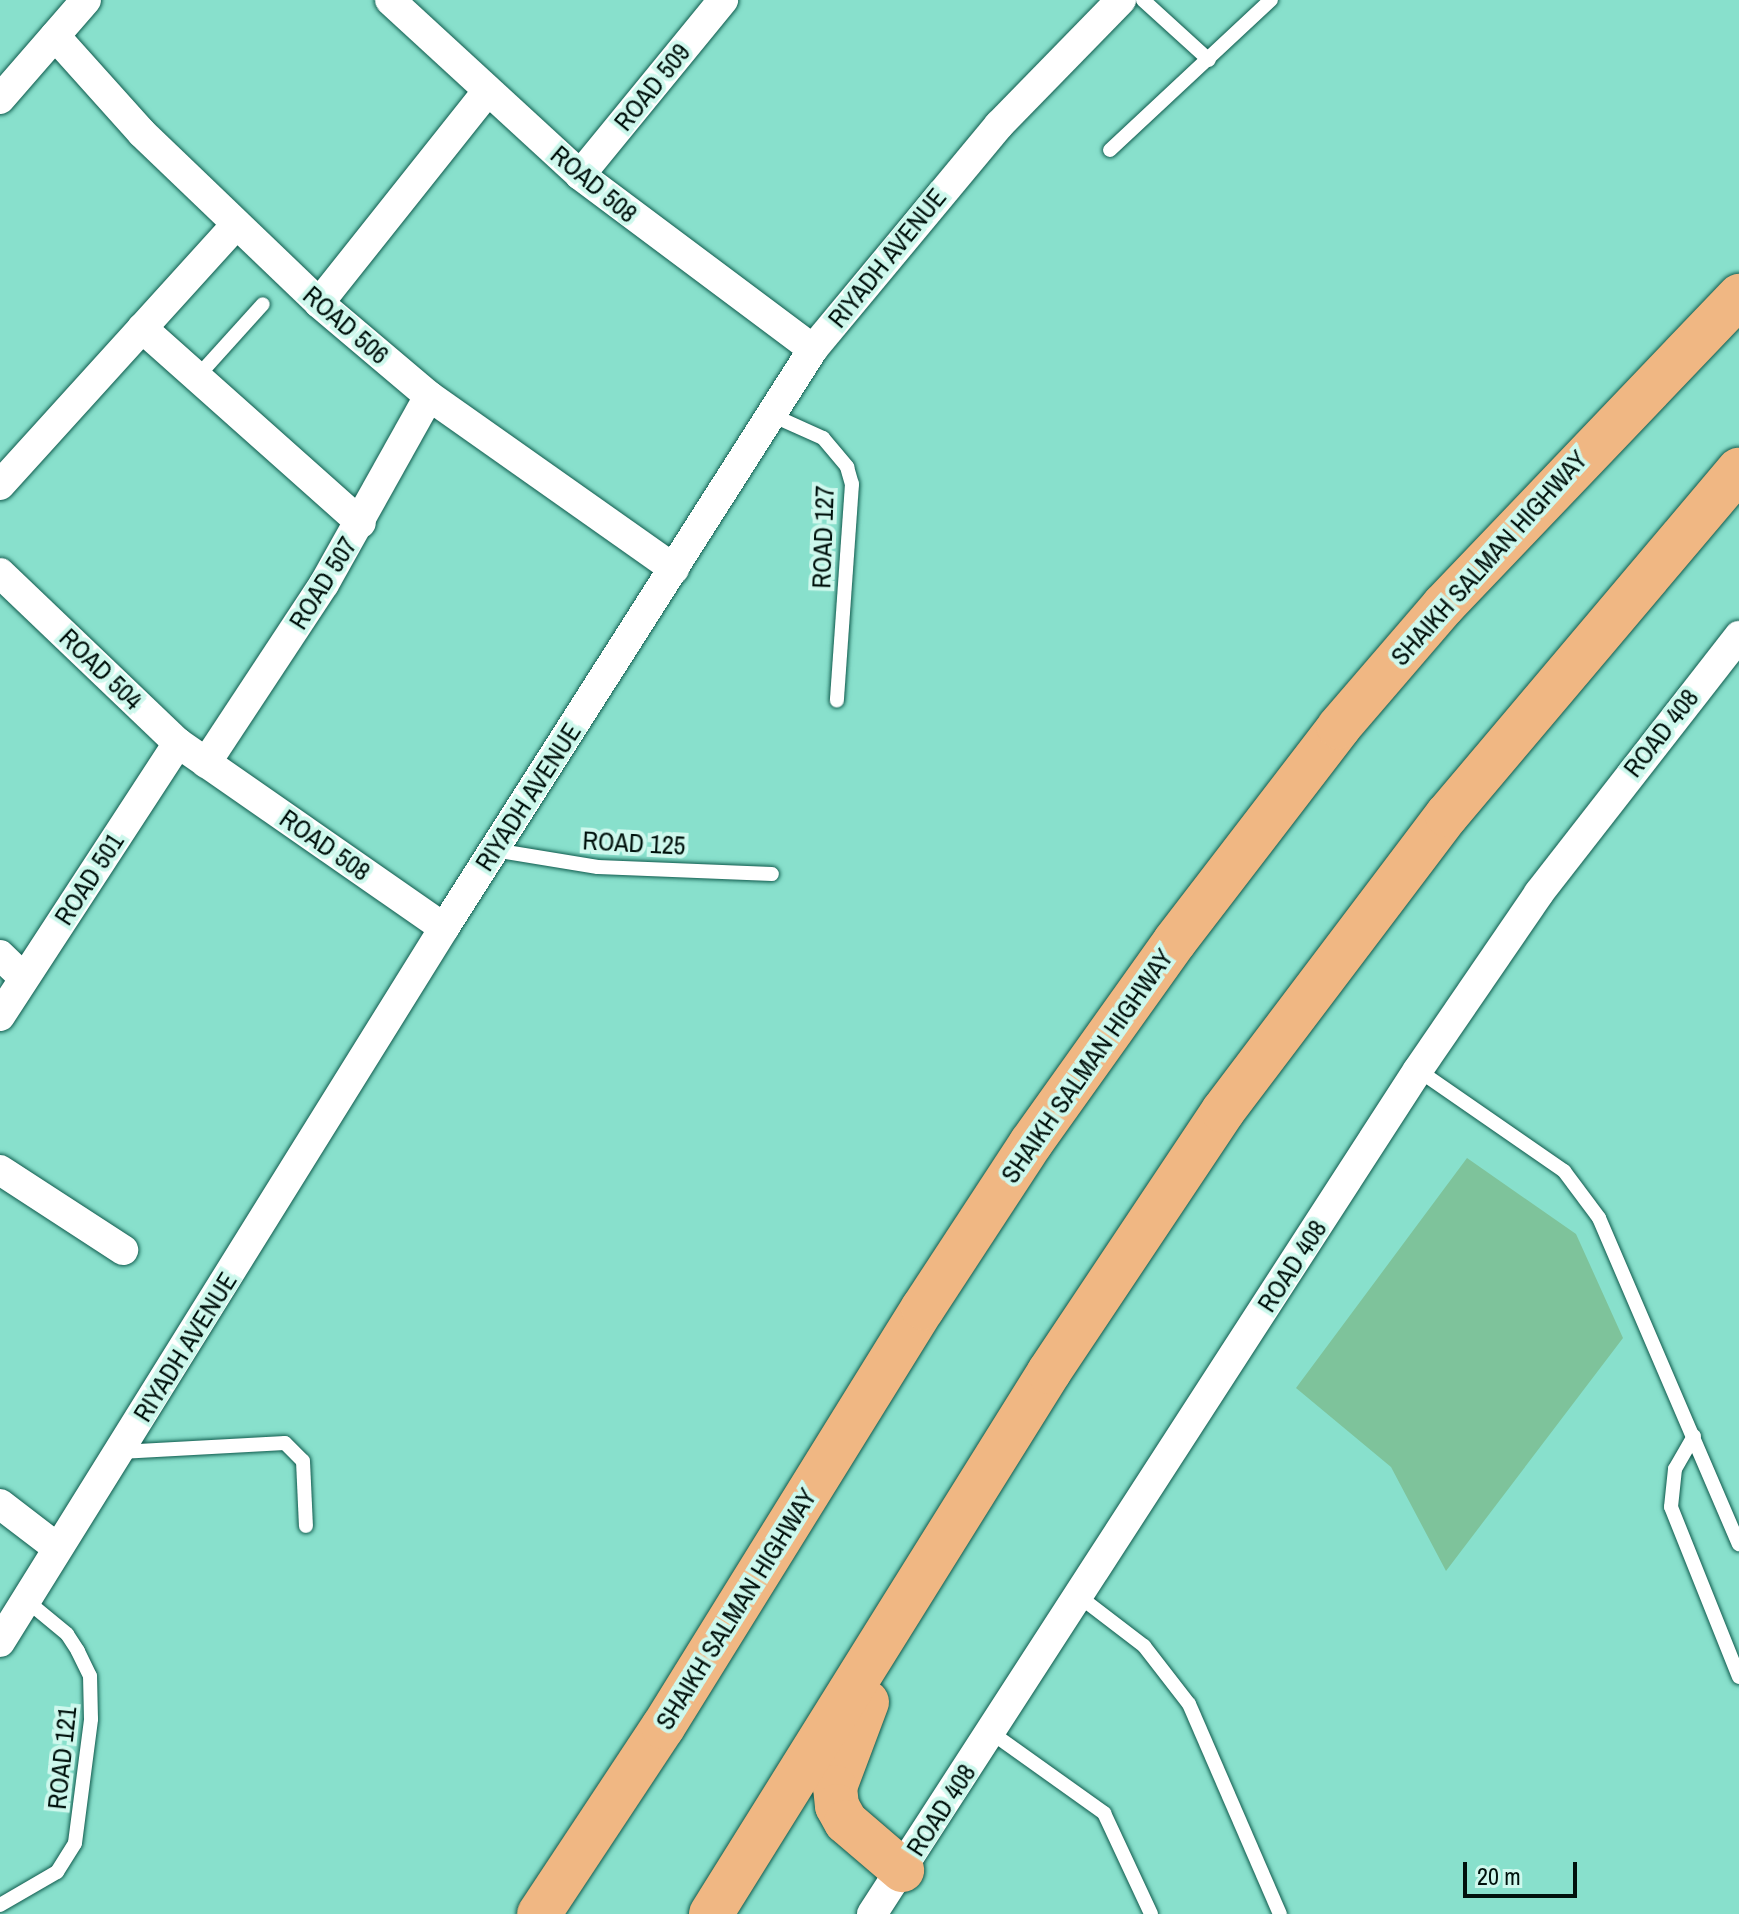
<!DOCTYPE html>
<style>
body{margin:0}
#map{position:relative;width:1739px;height:1914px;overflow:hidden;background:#88e0cc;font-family:"Archivo Narrow",sans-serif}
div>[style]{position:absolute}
.building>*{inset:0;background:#7ec39b}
.roads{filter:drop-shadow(0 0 2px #0f5a4d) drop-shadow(0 0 2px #0f5a4d)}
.service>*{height:14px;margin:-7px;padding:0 7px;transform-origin:7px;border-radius:7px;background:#fff}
.minor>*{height:30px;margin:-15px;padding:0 15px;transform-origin:15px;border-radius:15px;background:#fff}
.primary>*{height:44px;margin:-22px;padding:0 22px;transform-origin:22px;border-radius:22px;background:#f0b783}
span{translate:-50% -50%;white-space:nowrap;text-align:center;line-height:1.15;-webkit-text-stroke:8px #cef8ed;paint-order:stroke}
.street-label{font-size:26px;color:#00110c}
.scale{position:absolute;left:1463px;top:1862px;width:114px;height:36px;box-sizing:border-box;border:4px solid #00110c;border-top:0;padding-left:10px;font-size:24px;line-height:28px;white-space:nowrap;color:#00110c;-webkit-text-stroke:6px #cef8ed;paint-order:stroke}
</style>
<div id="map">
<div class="building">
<div style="clip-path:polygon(1467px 1158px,1576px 1234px,1623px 1338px,1446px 1571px,1391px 1467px,1296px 1388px)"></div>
</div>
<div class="roads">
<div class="service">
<div style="left:1143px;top:0;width:89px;rotate:42.3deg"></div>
<div style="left:1110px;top:150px;width:220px;rotate:-43deg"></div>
<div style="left:197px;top:377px;width:98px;rotate:-47.9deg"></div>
<div style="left:774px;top:416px;width:54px;rotate:24.2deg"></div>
<div style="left:823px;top:438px;width:38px;rotate:50deg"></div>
<div style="left:847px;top:467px;width:18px;rotate:74deg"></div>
<div style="left:852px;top:484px;width:217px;rotate:94deg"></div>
<div style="left:494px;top:850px;width:105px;rotate:9.3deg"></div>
<div style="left:598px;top:867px;width:174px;rotate:2.3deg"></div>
<div style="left:1418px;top:1070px;width:178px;rotate:34.7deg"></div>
<div style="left:1564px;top:1171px;width:59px;rotate:53.3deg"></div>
<div style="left:1599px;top:1218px;width:355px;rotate:66.8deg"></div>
<div style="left:1694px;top:1436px;width:38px;rotate:120deg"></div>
<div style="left:1675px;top:1469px;width:38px;rotate:96deg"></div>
<div style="left:1671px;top:1507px;width:183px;rotate:68.2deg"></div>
<div style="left:120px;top:1452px;width:165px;rotate:-3.1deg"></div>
<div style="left:285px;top:1443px;width:25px;rotate:45deg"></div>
<div style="left:303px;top:1461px;width:65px;rotate:87.4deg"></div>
<div style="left:1080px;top:1597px;width:81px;rotate:37.4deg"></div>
<div style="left:1144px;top:1646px;width:73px;rotate:52.2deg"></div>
<div style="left:1189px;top:1704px;width:229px;rotate:66.6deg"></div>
<div style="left:992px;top:1733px;width:138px;rotate:35.5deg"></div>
<div style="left:1104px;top:1813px;width:111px;rotate:65deg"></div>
<div style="left:0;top:1905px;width:66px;rotate:-30.1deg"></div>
<div style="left:57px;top:1872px;width:34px;rotate:-58deg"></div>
<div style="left:75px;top:1843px;width:125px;rotate:-82.6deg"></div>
<div style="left:91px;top:1719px;width:43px;rotate:-91.3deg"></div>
<div style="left:90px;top:1676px;width:28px;rotate:-116deg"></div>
<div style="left:78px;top:1651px;width:20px;rotate:-123deg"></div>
<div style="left:67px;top:1634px;width:52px;rotate:-140.5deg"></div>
</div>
<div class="minor">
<div style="left:390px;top:0;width:258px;rotate:42.6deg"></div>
<div style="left:580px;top:175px;width:291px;rotate:36.8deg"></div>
<div style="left:55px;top:36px;width:130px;rotate:48.1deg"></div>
<div style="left:142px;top:133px;width:245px;rotate:43.8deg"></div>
<div style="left:319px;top:303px;width:144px;rotate:40.2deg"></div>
<div style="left:429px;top:396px;width:300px;rotate:35.2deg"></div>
<div style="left:0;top:99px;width:131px;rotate:-49deg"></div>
<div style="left:580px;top:175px;width:226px;rotate:-50.7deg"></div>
<div style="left:319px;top:303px;width:270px;rotate:-51.5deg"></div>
<div style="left:142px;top:328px;width:293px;rotate:41.7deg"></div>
<div style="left:0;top:485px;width:350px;rotate:-47.8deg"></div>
<div style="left:0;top:573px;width:246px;rotate:43.7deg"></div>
<div style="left:178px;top:743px;width:324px;rotate:34.8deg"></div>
<div style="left:206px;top:763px;width:214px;rotate:-56.6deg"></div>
<div style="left:324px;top:584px;width:215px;rotate:-60.8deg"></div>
<div style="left:0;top:955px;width:33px;rotate:44deg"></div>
<div style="left:0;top:1016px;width:326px;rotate:-56.9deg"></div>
<div style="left:0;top:1170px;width:147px;rotate:33deg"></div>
<div style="left:0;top:1504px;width:71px;rotate:37.5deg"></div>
<div style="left:0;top:1642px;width:841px;rotate:-58.12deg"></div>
<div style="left:444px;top:928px;width:687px;rotate:-57.49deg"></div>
<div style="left:813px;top:349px;width:291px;rotate:-50.3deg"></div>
<div style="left:999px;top:125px;width:175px;rotate:-45.7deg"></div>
<div style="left:872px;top:1914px;width:1005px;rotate:-57.1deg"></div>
<div style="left:1418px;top:1070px;width:214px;rotate:-55.6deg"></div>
<div style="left:1539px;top:893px;width:326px;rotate:-52.1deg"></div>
</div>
<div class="primary">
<div style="left:867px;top:1702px;width:91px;rotate:110.6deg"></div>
<div style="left:835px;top:1787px;width:19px;rotate:84deg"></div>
<div style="left:837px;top:1806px;width:18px;rotate:61deg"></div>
<div style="left:846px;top:1822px;width:74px;rotate:40.6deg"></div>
<div style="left:539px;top:1914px;width:224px;rotate:-56.5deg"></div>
<div style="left:663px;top:1727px;width:493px;rotate:-58.2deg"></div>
<div style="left:923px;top:1308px;width:197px;rotate:-56.8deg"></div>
<div style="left:1031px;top:1143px;width:248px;rotate:-54.5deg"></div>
<div style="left:1175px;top:941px;width:270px;rotate:-52.5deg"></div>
<div style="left:1339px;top:727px;width:160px;rotate:-49.3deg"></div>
<div style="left:1443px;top:606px;width:429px;rotate:-46.3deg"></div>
<div style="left:711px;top:1914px;width:639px;rotate:-58.05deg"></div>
<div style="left:1049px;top:1372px;width:314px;rotate:-56.3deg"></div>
<div style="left:1223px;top:1111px;width:371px;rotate:-52.9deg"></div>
<div style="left:1447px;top:815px;width:452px;rotate:-49.8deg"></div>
</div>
</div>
<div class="street-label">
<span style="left:652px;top:87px;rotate:-51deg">ROAD 509</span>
<span style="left:594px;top:184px;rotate:40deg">ROAD 508</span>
<span style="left:887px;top:258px;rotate:-51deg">RIYADH AVENUE</span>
<span style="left:346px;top:325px;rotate:41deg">ROAD 506</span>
<span style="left:823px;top:537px;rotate:-88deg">ROAD 127</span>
<span style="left:1489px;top:558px;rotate:-48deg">SHAIKH SALMAN HIGHWAY</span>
<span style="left:323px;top:583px;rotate:-58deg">ROAD 507</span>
<span style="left:101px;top:669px;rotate:44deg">ROAD 504</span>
<span style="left:1661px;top:733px;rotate:-52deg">ROAD 408</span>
<span style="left:528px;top:797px;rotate:-57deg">RIYADH AVENUE</span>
<span style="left:634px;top:843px;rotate:3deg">ROAD 125</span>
<span style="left:325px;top:845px;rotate:35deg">ROAD 508</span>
<span style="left:89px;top:879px;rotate:-57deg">ROAD 501</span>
<span style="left:1087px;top:1066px;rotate:-55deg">SHAIKH SALMAN HIGHWAY</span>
<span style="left:1292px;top:1266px;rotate:-57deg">ROAD 408</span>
<span style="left:185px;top:1347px;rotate:-58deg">RIYADH AVENUE</span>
<span style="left:736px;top:1609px;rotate:-58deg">SHAIKH SALMAN HIGHWAY</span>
<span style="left:62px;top:1758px;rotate:-84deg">ROAD 121</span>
<span style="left:941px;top:1810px;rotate:-57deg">ROAD 408</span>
</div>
<div class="scale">20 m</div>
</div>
